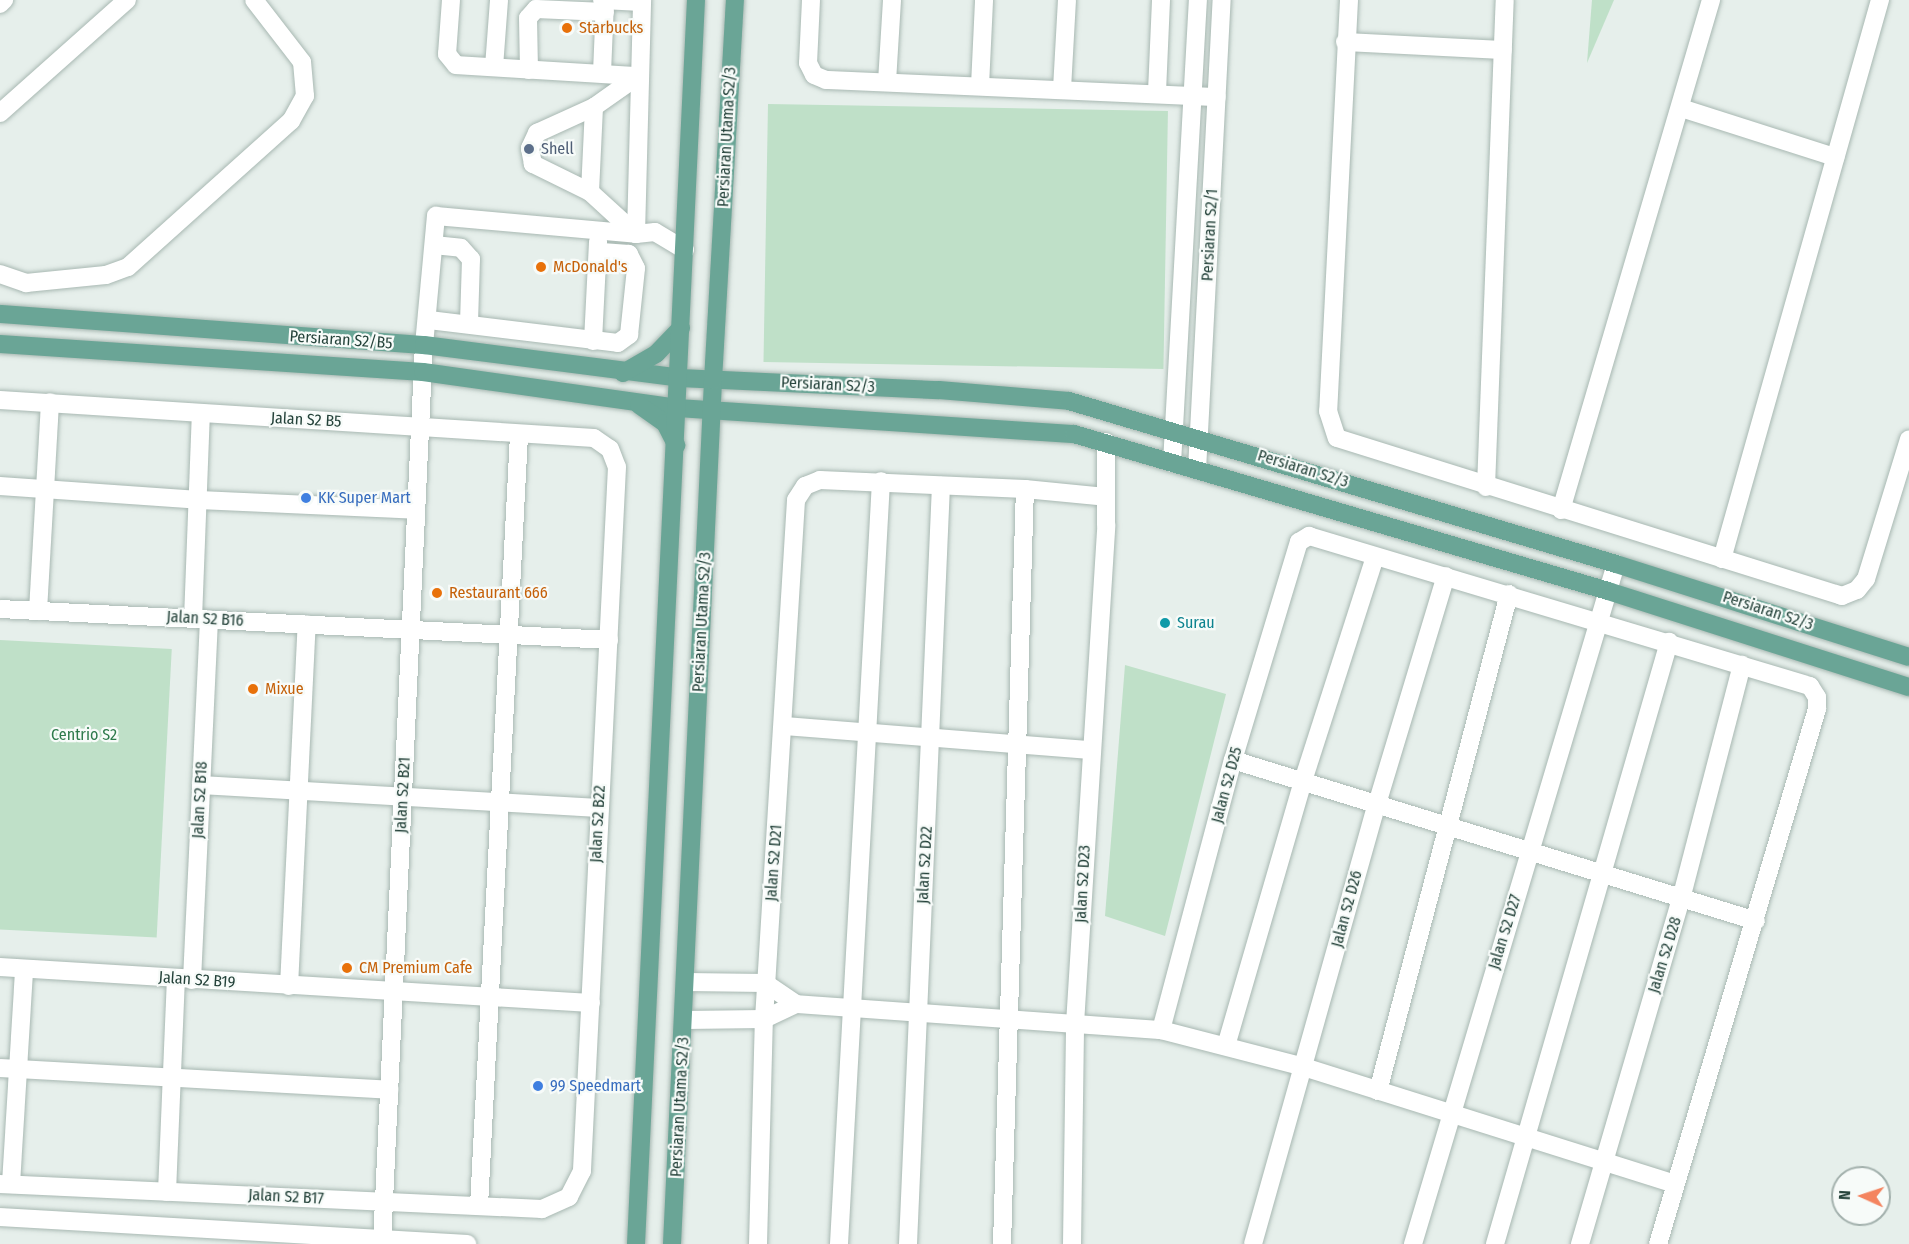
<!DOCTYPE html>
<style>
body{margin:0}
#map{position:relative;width:1909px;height:1244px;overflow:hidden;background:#e6efeb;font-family:"Fira Sans Condensed",sans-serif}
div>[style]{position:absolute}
.green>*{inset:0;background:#bfe0c8;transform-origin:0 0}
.roads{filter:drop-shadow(0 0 2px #a8b8b2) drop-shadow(0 0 2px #a8b8b2)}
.minor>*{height:18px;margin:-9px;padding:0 9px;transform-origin:9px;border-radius:9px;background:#fff}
.major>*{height:18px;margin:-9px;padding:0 9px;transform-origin:9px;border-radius:9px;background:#6aa596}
.dots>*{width:16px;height:16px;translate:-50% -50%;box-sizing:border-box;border:3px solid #f7fbf9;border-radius:50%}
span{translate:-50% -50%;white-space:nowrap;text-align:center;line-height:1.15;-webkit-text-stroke:4.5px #f7fbf9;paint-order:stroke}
.food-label{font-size:16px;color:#c56008}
.left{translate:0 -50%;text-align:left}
.street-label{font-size:16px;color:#24423a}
.service-label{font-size:16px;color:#4e5e75}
.shop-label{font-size:16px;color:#366cbe}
.culture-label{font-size:16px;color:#0d838f}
.park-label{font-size:16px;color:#2d7a4b}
.north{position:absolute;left:1831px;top:1166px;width:60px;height:60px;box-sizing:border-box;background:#f7fbf9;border:2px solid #a3b1ad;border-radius:50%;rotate:273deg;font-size:16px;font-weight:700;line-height:24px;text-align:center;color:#24423a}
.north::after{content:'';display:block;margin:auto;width:21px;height:27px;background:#f4845f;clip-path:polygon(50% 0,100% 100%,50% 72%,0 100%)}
</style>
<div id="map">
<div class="green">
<div style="clip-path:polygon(1592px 0,1614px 0,1587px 63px)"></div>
<div style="left:768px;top:104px;width:400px;height:258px;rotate:1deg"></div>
<div style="left:0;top:640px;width:172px;height:289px;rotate:3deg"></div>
<div style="clip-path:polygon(1125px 665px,1226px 694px,1165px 936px,1105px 916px)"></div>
</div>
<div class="roads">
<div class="minor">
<div style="left:451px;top:0;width:54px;rotate:94.2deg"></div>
<div style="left:447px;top:54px;width:14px;rotate:51deg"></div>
<div style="left:456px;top:65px;width:182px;rotate:3.5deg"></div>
<div style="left:602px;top:0;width:40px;rotate:2.9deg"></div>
<div style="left:811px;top:0;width:63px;rotate:92.7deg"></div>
<div style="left:808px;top:63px;width:13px;rotate:63deg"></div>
<div style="left:814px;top:75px;width:13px;rotate:23deg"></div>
<div style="left:826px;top:80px;width:391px;rotate:2.5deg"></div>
<div style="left:1349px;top:0;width:412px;rotate:92.9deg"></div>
<div style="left:1328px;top:411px;width:28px;rotate:72deg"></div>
<div style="left:1337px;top:438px;width:529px;rotate:17.37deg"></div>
<div style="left:1842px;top:596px;width:16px;rotate:-22deg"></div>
<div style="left:1857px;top:590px;width:14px;rotate:-51deg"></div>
<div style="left:1866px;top:579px;width:146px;rotate:-72.9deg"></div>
<div style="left:0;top:4px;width:6px;rotate:-45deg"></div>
<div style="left:1345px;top:42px;width:158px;rotate:2.9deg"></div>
<div style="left:494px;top:67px;width:67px;rotate:-85.7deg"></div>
<div style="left:529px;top:70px;width:52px;rotate:-91.1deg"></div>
<div style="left:528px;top:18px;width:12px;rotate:-48deg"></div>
<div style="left:536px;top:9px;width:69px;rotate:2.5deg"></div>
<div style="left:602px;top:73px;width:71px;rotate:-87.6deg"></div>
<div style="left:887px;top:82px;width:82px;rotate:-86.5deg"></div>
<div style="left:980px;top:86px;width:86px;rotate:-87.3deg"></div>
<div style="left:1062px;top:89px;width:89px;rotate:-86.8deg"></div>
<div style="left:1157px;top:92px;width:92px;rotate:-87.5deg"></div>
<div style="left:1681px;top:108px;width:162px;rotate:17.7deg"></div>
<div style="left:0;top:113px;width:170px;rotate:-41.7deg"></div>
<div style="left:590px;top:192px;width:85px;rotate:-87.3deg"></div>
<div style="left:636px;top:234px;width:62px;rotate:-137.6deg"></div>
<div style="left:590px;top:192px;width:64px;rotate:-153.8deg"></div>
<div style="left:533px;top:164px;width:16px;rotate:-101deg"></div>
<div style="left:530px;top:148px;width:17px;rotate:-65deg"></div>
<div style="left:537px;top:133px;width:63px;rotate:-24.5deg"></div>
<div style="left:594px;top:107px;width:54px;rotate:-35.2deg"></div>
<div style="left:636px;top:234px;width:234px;rotate:-88.5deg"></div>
<div style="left:434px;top:245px;width:27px;rotate:6deg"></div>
<div style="left:461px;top:248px;width:15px;rotate:48deg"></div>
<div style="left:471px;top:259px;width:65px;rotate:91.8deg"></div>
<div style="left:0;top:274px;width:28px;rotate:19deg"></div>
<div style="left:26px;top:283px;width:80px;rotate:-5.7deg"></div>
<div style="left:106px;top:275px;width:23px;rotate:-20deg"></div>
<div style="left:128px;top:267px;width:219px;rotate:-41.9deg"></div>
<div style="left:291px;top:121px;width:29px;rotate:-61deg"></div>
<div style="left:305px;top:96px;width:34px;rotate:-95deg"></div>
<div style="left:302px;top:62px;width:78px;rotate:-127.7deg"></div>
<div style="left:429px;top:320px;width:190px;rotate:6.9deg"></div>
<div style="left:618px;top:343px;width:14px;rotate:-36deg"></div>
<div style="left:629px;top:335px;width:67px;rotate:-84deg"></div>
<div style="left:636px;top:268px;width:16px;rotate:-117deg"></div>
<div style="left:629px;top:254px;width:31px;rotate:-176deg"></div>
<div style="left:593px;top:341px;width:100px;rotate:-87.1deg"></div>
<div style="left:0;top:400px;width:595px;rotate:3.66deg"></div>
<div style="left:594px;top:438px;width:19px;rotate:35deg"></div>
<div style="left:610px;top:449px;width:19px;rotate:69deg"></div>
<div style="left:617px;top:467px;width:705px;rotate:92.85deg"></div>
<div style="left:582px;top:1171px;width:29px;rotate:117deg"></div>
<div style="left:569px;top:1197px;width:30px;rotate:156deg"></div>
<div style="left:542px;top:1209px;width:543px;rotate:-177.36deg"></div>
<div style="left:1172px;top:463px;width:464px;rotate:-86.8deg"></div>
<div style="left:1197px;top:470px;width:471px;rotate:-87deg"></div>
<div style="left:0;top:486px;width:199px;rotate:4deg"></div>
<div style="left:199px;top:500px;width:217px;rotate:2.6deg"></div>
<div style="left:1486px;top:487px;width:487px;rotate:-87.8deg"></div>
<div style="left:1561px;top:510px;width:532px;rotate:-73.61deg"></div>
<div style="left:1722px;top:559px;width:581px;rotate:-74.22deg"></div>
<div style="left:0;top:609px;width:610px;rotate:2.91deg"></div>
<div style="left:38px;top:611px;width:209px;rotate:-86.7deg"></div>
<div style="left:193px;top:619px;width:205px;rotate:-87.8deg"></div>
<div style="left:784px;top:726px;width:308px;rotate:4.5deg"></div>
<div style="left:1233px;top:760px;width:547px;rotate:17.11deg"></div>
<div style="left:201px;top:785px;width:398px;rotate:3.3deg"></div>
<div style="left:0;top:967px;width:592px;rotate:3.49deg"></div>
<div style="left:192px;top:980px;width:361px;rotate:-87.3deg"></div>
<div style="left:686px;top:982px;width:79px;rotate:0.7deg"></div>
<div style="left:765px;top:983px;width:37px;rotate:34deg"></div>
<div style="left:289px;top:986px;width:362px;rotate:-87.2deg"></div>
<div style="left:685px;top:1020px;width:79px;rotate:-0.7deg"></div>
<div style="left:764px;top:1019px;width:35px;rotate:-25deg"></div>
<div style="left:796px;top:1004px;width:366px;rotate:4.1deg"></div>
<div style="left:1161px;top:1030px;width:148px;rotate:14.5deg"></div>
<div style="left:1304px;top:1067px;width:388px;rotate:17.5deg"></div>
<div style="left:1161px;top:1030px;width:279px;rotate:-75.1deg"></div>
<div style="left:1233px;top:760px;width:228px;rotate:-73.2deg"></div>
<div style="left:1299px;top:542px;width:12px;rotate:-31deg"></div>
<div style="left:1309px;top:536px;width:523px;rotate:16.67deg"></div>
<div style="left:1810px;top:686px;width:13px;rotate:58deg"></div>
<div style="left:1817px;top:697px;width:12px;rotate:90deg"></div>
<div style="left:1817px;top:709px;width:558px;rotate:106.55deg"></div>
<div style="left:1226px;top:1046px;width:276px;rotate:-73.8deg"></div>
<div style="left:1303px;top:781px;width:235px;rotate:-72.2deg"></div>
<div style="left:0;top:1068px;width:390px;rotate:3.2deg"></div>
<div style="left:1378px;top:1091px;width:514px;rotate:-75.23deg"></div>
<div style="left:11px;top:1184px;width:215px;rotate:-86.5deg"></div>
<div style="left:167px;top:1192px;width:214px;rotate:-87.6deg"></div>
<div style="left:479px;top:1206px;width:772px;rotate:-87.03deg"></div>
<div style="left:0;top:1217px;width:468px;rotate:3.3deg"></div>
<div style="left:382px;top:1244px;width:900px;rotate:-87.33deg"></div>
<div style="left:424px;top:345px;width:130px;rotate:-84.7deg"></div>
<div style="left:436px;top:216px;width:201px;rotate:5.1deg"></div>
<div style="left:636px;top:234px;width:19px;rotate:-6deg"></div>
<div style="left:655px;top:232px;width:35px;rotate:31deg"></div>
<div style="left:758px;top:1244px;width:225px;rotate:-88.5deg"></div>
<div style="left:764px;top:1019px;width:520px;rotate:-86.47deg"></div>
<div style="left:796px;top:500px;width:17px;rotate:-57deg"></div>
<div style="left:805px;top:486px;width:16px;rotate:-22deg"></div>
<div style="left:820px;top:480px;width:205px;rotate:2.5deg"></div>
<div style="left:1025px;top:489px;width:81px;rotate:5.6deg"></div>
<div style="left:839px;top:1244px;width:764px;rotate:-86.85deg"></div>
<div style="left:908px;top:1244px;width:759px;rotate:-87.51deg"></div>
<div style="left:1002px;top:1244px;width:755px;rotate:-88.26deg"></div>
<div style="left:1072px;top:1244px;width:220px;rotate:-89.2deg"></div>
<div style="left:1075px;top:1024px;width:500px;rotate:-86.4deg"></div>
<div style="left:1106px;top:525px;width:83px;rotate:-90deg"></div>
<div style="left:1253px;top:1244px;width:457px;rotate:-74.3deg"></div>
<div style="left:1377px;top:804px;width:238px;rotate:-73.2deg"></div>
<div style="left:1413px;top:1244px;width:710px;rotate:-73.38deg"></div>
<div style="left:1495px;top:1244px;width:627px;rotate:-73.88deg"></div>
<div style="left:1580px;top:1244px;width:359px;rotate:-73.7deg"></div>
<div style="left:1681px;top:899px;width:242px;rotate:-75.4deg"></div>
</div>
<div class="major">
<div style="left:0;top:314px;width:425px;rotate:4.2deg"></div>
<div style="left:424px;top:345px;width:258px;rotate:7.3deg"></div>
<div style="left:680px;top:378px;width:259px;rotate:2.7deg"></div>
<div style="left:939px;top:390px;width:130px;rotate:4.8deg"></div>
<div style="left:1069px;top:401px;width:571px;rotate:16.59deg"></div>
<div style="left:1616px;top:564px;width:307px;rotate:17.6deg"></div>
<div style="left:0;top:344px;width:424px;rotate:3.8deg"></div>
<div style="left:423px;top:372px;width:259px;rotate:8deg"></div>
<div style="left:679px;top:408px;width:396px;rotate:3.8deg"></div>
<div style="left:1074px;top:434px;width:557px;rotate:16.38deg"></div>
<div style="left:1608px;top:591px;width:316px;rotate:17.7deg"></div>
<div style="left:623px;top:373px;width:38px;rotate:-30deg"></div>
<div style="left:656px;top:354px;width:36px;rotate:-46deg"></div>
<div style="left:639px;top:405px;width:32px;rotate:35deg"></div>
<div style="left:665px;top:423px;width:25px;rotate:63deg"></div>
<div style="left:636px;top:1244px;width:1245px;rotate:-87.24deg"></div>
<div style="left:672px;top:1244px;width:865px;rotate:-87.28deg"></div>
<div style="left:713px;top:380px;width:381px;rotate:-86.7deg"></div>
</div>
</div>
<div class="dots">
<div style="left:567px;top:28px;background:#e8710a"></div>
<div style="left:529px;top:149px;background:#5c6f8a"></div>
<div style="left:541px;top:267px;background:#e8710a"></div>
<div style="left:306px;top:498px;background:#3f7fe0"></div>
<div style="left:437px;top:593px;background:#e8710a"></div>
<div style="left:1165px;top:623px;background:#0f9aa8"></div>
<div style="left:253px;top:689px;background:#e8710a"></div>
<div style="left:347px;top:968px;background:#e8710a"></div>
<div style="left:538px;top:1086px;background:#3f7fe0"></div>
</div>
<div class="food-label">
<span class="left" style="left:579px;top:28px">Starbucks</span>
<span class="left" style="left:553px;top:267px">McDonald's</span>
<span class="left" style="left:449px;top:593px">Restaurant 666</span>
<span class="left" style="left:265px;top:689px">Mixue</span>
<span class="left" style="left:359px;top:968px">CM Premium Cafe</span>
</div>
<div class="street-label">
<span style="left:727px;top:137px;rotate:-87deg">Persiaran Utama S2/3</span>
<span style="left:1210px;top:235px;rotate:-87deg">Persiaran S2/1</span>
<span style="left:341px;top:340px;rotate:4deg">Persiaran S2/B5</span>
<span style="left:828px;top:385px;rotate:3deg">Persiaran S2/3</span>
<span style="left:306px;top:420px;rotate:3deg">Jalan S2 B5</span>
<span style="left:1303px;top:469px;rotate:17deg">Persiaran S2/3</span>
<span style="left:1768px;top:611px;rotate:18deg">Persiaran S2/3</span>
<span style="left:205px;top:619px;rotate:3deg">Jalan S2 B16</span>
<span style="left:702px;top:622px;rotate:-87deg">Persiaran Utama S2/3</span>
<span style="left:1227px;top:785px;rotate:-75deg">Jalan S2 D25</span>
<span style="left:403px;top:795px;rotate:-87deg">Jalan S2 B21</span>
<span style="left:200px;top:800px;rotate:-87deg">Jalan S2 B18</span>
<span style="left:598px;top:824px;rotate:-87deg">Jalan S2 B22</span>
<span style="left:774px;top:863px;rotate:-86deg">Jalan S2 D21</span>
<span style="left:925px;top:865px;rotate:-87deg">Jalan S2 D22</span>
<span style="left:1083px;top:884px;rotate:-87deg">Jalan S2 D23</span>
<span style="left:1347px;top:909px;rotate:-75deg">Jalan S2 D26</span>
<span style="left:1505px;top:932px;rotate:-73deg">Jalan S2 D27</span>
<span style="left:1665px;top:955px;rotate:-73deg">Jalan S2 D28</span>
<span style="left:197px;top:980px;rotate:4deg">Jalan S2 B19</span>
<span style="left:680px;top:1107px;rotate:-87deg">Persiaran Utama S2/3</span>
<span style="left:286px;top:1197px;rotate:3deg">Jalan S2 B17</span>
</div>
<div class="service-label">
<span class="left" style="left:541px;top:149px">Shell</span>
</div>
<div class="shop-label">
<span class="left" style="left:318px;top:498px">KK Super Mart</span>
<span class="left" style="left:550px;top:1086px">99 Speedmart</span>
</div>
<div class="culture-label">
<span class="left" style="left:1177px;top:623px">Surau</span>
</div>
<div class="park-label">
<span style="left:84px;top:735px">Centrio S2</span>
</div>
<div class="north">N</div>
</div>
